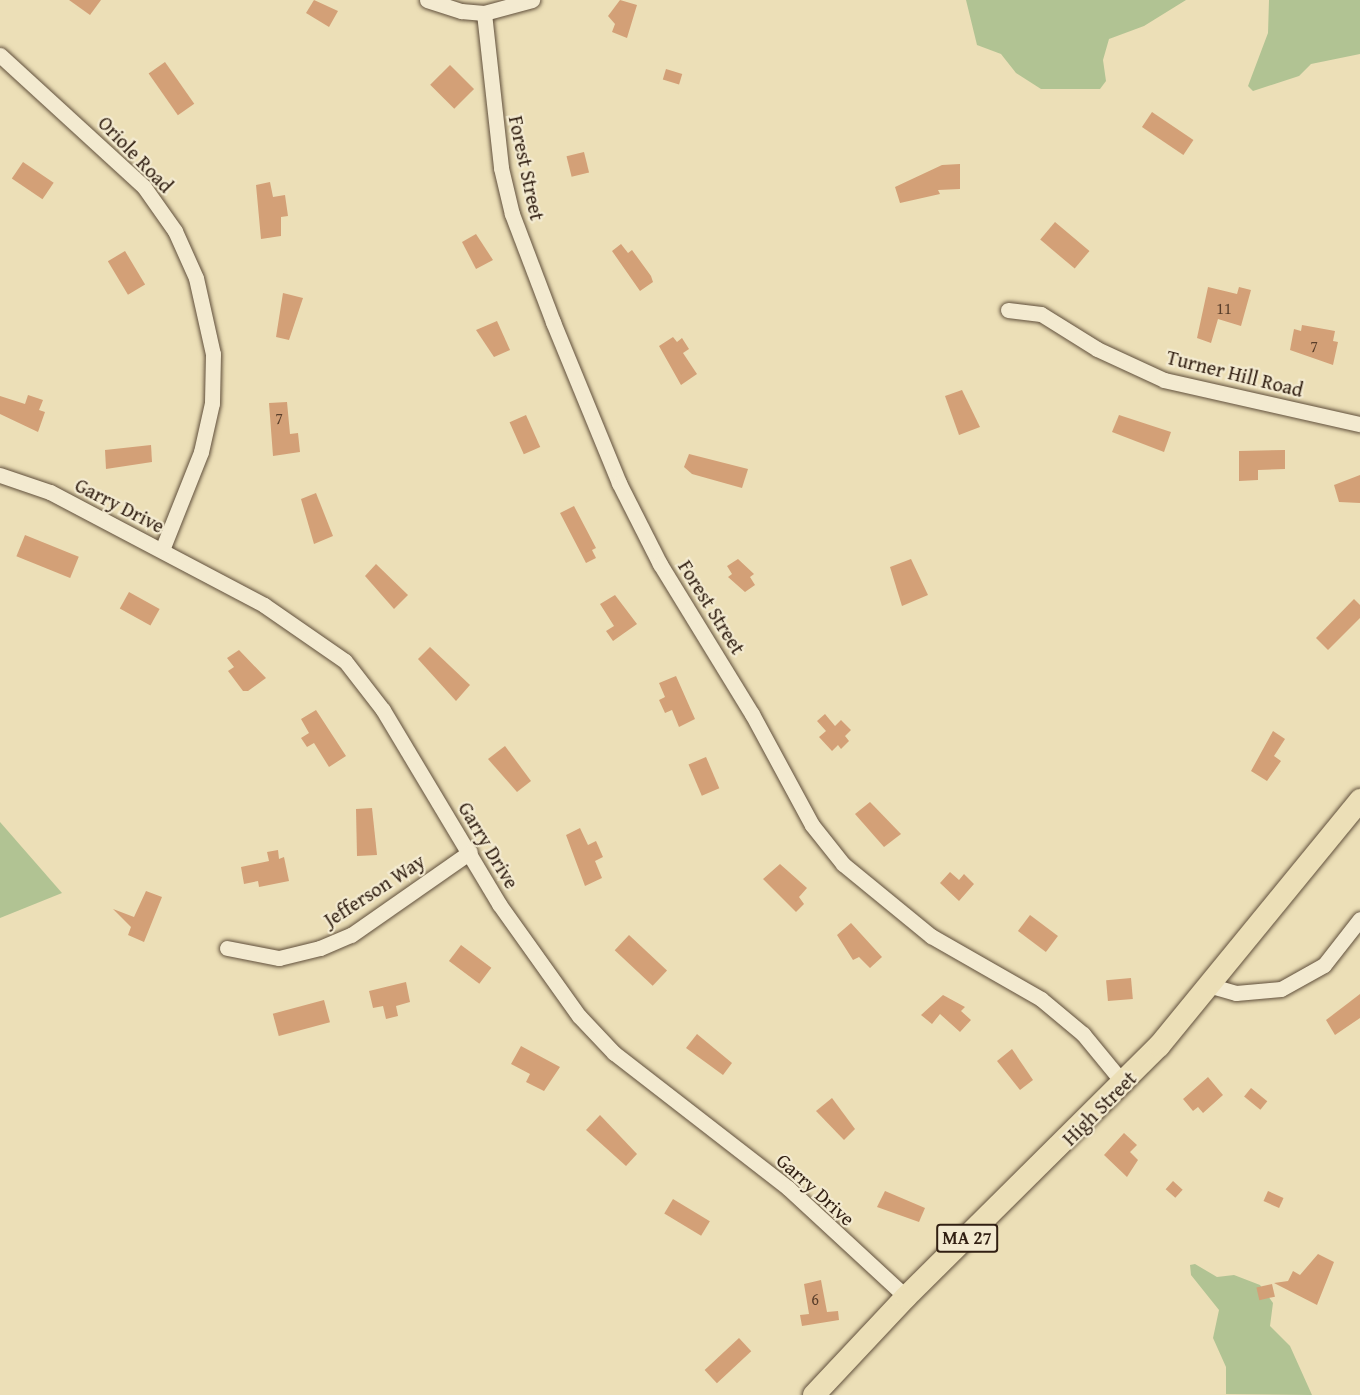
<!DOCTYPE html>
<style>
body{margin:0}
#map{position:relative;width:1360px;height:1395px;overflow:hidden;background:#ecdfb7;font-family:"Gentium Book Plus",serif}
div>[style]{position:absolute}
.green>*{inset:0;background:#b1c393}
.building>*{inset:0;background:#d3a077;transform-origin:0 0}
.roads{filter:drop-shadow(0 0 2px #604f3b) drop-shadow(0 0 2px #604f3b)}
.minor>*{height:15px;margin:-7.5px;padding:0 7.5px;transform-origin:7.5px;border-radius:7.5px;background:#f3ead0}
.primary>*{height:22px;margin:-11px;padding:0 11px;transform-origin:11px;border-radius:11px;background:#ecdfb7}
span{translate:-50% -50%;white-space:nowrap;text-align:center;line-height:1.15;-webkit-text-stroke:4.5px #f3ead0;paint-order:stroke}
.number-label{font-size:16px;color:#5a3f2b}
.number-label span{-webkit-text-stroke-width:0}
.shield-label span{padding:2px 4px;background:#f3ead0;border:2px solid;border-radius:4px;-webkit-text-stroke-width:0}
.shield-label{font-size:18px;color:#311f12;font-weight:700}
.street-label{font-size:20px;color:#311f12}
</style>
<div id="map">
<div class="green">
<div style="clip-path:polygon(966px 0,1186px 0,1144px 26px,1109px 39px,1103px 60px,1106px 81px,1100px 89px,1041px 89px,1016px 73px,1001px 54px,977px 45px)"></div>
<div style="clip-path:polygon(1269px 0,1360px 0,1360px 54px,1311px 64px,1299px 76px,1253px 91px,1248px 86px,1268px 33px)"></div>
<div style="clip-path:polygon(0 822px,62px 893px,0 918px)"></div>
<div style="clip-path:polygon(1195px 1264px,1217px 1277px,1234px 1275px,1260px 1285px,1273px 1303px,1270px 1326px,1290px 1346px,1312px 1395px,1226px 1394px,1226px 1367px,1213px 1338px,1219px 1310px,1191px 1275px,1190px 1265px)"></div>
</div>
<div class="building">
<div style="clip-path:polygon(69px 0,101px 0,90px 15px)"></div>
<div style="clip-path:polygon(314px 0,338px 11px,329px 27px,306px 13px)"></div>
<div style="clip-path:polygon(620px 0,637px 5px,627px 38px,612px 32px,615px 24px,608px 16px)"></div>
<div style="left:165px;top:62px;width:51px;height:20px;rotate:55deg"></div>
<div style="left:450px;top:65px;width:34px;height:28px;rotate:45deg"></div>
<div style="left:666px;top:69px;width:17px;height:11px;rotate:17deg"></div>
<div style="left:1152px;top:112px;width:50px;height:18px;rotate:34deg"></div>
<div style="left:584px;top:152px;width:21px;height:18px;rotate:76deg"></div>
<div style="left:23px;top:162px;width:37px;height:20px;rotate:34deg"></div>
<div style="clip-path:polygon(960px 164px,960px 189px,938px 190px,940px 194px,900px 203px,895px 187px,942px 165px)"></div>
<div style="clip-path:polygon(270px 182px,273px 197px,285px 195px,288px 216px,281px 217px,281px 236px,261px 239px,256px 185px)"></div>
<div style="left:1055px;top:222px;width:45px;height:23px;rotate:40deg"></div>
<div style="clip-path:polygon(476px 234px,493px 260px,476px 269px,462px 242px)"></div>
<div style="clip-path:polygon(621px 244px,628px 253px,632px 250px,651px 276px,653px 282px,640px 291px,612px 251px)"></div>
<div style="left:125px;top:251px;width:39px;height:20px;rotate:59deg"></div>
<div style="clip-path:polygon(1208px 287px,1237px 294px,1239px 287px,1251px 290px,1241px 326px,1218px 319px,1211px 343px,1197px 338px)"></div>
<div style="clip-path:polygon(283px 293px,303px 298px,289px 340px,276px 337px)"></div>
<div style="clip-path:polygon(497px 321px,510px 350px,494px 357px,476px 330px)"></div>
<div style="clip-path:polygon(1302px 325px,1335px 331px,1333px 341px,1338px 342px,1333px 365px,1290px 350px,1294px 329px,1301px 331px)"></div>
<div style="clip-path:polygon(673px 337px,677px 342px,682px 338px,689px 349px,683px 353px,697px 374px,681px 385px,659px 346px)"></div>
<div style="clip-path:polygon(962px 390px,980px 427px,959px 435px,945px 396px)"></div>
<div style="clip-path:polygon(28px 395px,43px 400px,39px 410px,45px 412px,38px 432px,0 414px,0 396px,25px 404px)"></div>
<div style="clip-path:polygon(287px 402px,290px 434px,298px 433px,300px 452px,273px 456px,269px 403px)"></div>
<div style="left:526px;top:415px;width:35px;height:18px;rotate:66deg"></div>
<div style="clip-path:polygon(1119px 415px,1171px 432px,1164px 452px,1112px 432px)"></div>
<div style="clip-path:polygon(151px 445px,152px 462px,106px 469px,105px 450px)"></div>
<div style="clip-path:polygon(1285px 450px,1285px 469px,1258px 470px,1258px 480px,1239px 481px,1239px 451px)"></div>
<div style="clip-path:polygon(689px 454px,748px 469px,742px 488px,692px 474px,684px 467px)"></div>
<div style="clip-path:polygon(1360px 475px,1360px 503px,1339px 502px,1334px 485px)"></div>
<div style="clip-path:polygon(316px 493px,333px 536px,314px 544px,301px 499px)"></div>
<div style="clip-path:polygon(574px 506px,596px 548px,592px 550px,596px 558px,586px 563px,560px 513px)"></div>
<div style="left:25px;top:535px;width:58px;height:23px;rotate:22deg"></div>
<div style="clip-path:polygon(738px 559px,754px 574px,750px 577px,755px 585px,745px 592px,728px 577px,732px 574px,727px 566px)"></div>
<div style="clip-path:polygon(911px 559px,928px 595px,902px 606px,890px 567px)"></div>
<div style="clip-path:polygon(376px 564px,408px 595px,394px 609px,365px 576px)"></div>
<div style="left:129px;top:592px;width:35px;height:19px;rotate:29deg"></div>
<div style="clip-path:polygon(615px 595px,637px 624px,613px 641px,606px 631px,614px 626px,600px 604px)"></div>
<div style="clip-path:polygon(1354px 599px,1360px 605px,1360px 618px,1328px 650px,1316px 638px)"></div>
<div style="clip-path:polygon(430px 647px,470px 685px,456px 701px,418px 659px)"></div>
<div style="clip-path:polygon(239px 650px,266px 678px,248px 691px,243px 691px,228px 671px,234px 667px,227px 658px)"></div>
<div style="clip-path:polygon(676px 676px,695px 719px,679px 727px,672px 710px,665px 713px,659px 700px,665px 697px,659px 683px)"></div>
<div style="clip-path:polygon(316px 710px,346px 756px,329px 767px,314px 743px,307px 747px,301px 738px,309px 733px,301px 719px)"></div>
<div style="clip-path:polygon(825px 714px,835px 726px,841px 720px,851px 730px,845px 736px,849px 741px,841px 749px,838px 745px,832px 751px,819px 737px,826px 731px,817px 721px)"></div>
<div style="clip-path:polygon(1273px 731px,1285px 739px,1274px 756px,1281px 761px,1267px 781px,1251px 771px)"></div>
<div style="clip-path:polygon(505px 746px,531px 781px,517px 792px,488px 759px)"></div>
<div style="left:706px;top:757px;width:34px;height:19px;rotate:67deg"></div>
<div style="clip-path:polygon(870px 802px,901px 834px,884px 847px,855px 814px)"></div>
<div style="clip-path:polygon(372px 808px,377px 855px,357px 856px,356px 809px)"></div>
<div style="clip-path:polygon(580px 828px,588px 845px,596px 841px,603px 857px,595px 861px,602px 878px,585px 886px,566px 835px)"></div>
<div style="clip-path:polygon(278px 850px,279px 859px,284px 857px,289px 881px,259px 887px,258px 881px,244px 884px,241px 867px,269px 861px,267px 852px)"></div>
<div style="clip-path:polygon(780px 864px,807px 888px,799px 897px,804px 904px,796px 912px,763px 879px)"></div>
<div style="clip-path:polygon(950px 872px,959px 880px,964px 874px,974px 884px,959px 901px,940px 883px)"></div>
<div style="clip-path:polygon(146px 891px,162px 897px,144px 942px,128px 935px,131px 927px,113px 909px,134px 917px)"></div>
<div style="left:1030px;top:915px;width:35px;height:20px;rotate:37deg"></div>
<div style="clip-path:polygon(851px 923px,882px 957px,870px 968px,859px 957px,853px 960px,837px 935px)"></div>
<div style="left:629px;top:935px;width:52px;height:21px;rotate:43deg"></div>
<div style="left:461px;top:945px;width:38px;height:20px;rotate:37deg"></div>
<div style="left:1131px;top:978px;width:21px;height:25px;rotate:85deg"></div>
<div style="clip-path:polygon(406px 982px,410px 1002px,396px 1006px,398px 1016px,386px 1019px,383px 1006px,373px 1008px,369px 991px)"></div>
<div style="clip-path:polygon(1360px 994px,1360px 1018px,1335px 1035px,1326px 1020px)"></div>
<div style="clip-path:polygon(943px 995px,965px 1007px,961px 1011px,971px 1020px,960px 1032px,940px 1014px,932px 1024px,921px 1015px)"></div>
<div style="left:324px;top:1000px;width:23px;height:53px;rotate:75deg"></div>
<div style="clip-path:polygon(697px 1034px,732px 1063px,723px 1075px,686px 1048px)"></div>
<div style="clip-path:polygon(521px 1046px,560px 1067px,544px 1091px,526px 1082px,530px 1074px,511px 1064px)"></div>
<div style="clip-path:polygon(1012px 1049px,1033px 1080px,1020px 1090px,997px 1061px)"></div>
<div style="clip-path:polygon(1208px 1077px,1223px 1095px,1203px 1113px,1198px 1107px,1193px 1111px,1183px 1099px)"></div>
<div style="left:1251px;top:1088px;width:21px;height:11px;rotate:39deg"></div>
<div style="clip-path:polygon(832px 1098px,855px 1129px,844px 1140px,816px 1111px)"></div>
<div style="clip-path:polygon(600px 1115px,637px 1154px,626px 1166px,586px 1130px)"></div>
<div style="clip-path:polygon(1124px 1133px,1137px 1145px,1130px 1152px,1138px 1160px,1127px 1177px,1104px 1155px)"></div>
<div style="left:1173px;top:1181px;width:13px;height:11px;rotate:42deg"></div>
<div style="clip-path:polygon(885px 1191px,925px 1208px,919px 1222px,877px 1207px)"></div>
<div style="left:1268px;top:1191px;width:17px;height:11px;rotate:24deg"></div>
<div style="left:673px;top:1199px;width:43px;height:17px;rotate:31deg"></div>
<div style="clip-path:polygon(1318px 1254px,1334px 1262px,1317px 1305px,1274px 1283px,1288px 1281px,1293px 1271px,1300px 1275px)"></div>
<div style="clip-path:polygon(821px 1280px,827px 1312px,838px 1311px,839px 1320px,802px 1326px,800px 1315px,809px 1314px,804px 1284px)"></div>
<div style="left:1272px;top:1284px;width:13px;height:16px;rotate:77deg"></div>
<div style="left:739px;top:1338px;width:18px;height:47px;rotate:47deg"></div>
</div>
<div class="roads">
<div class="minor">
<div style="left:427px;top:0;width:36px;rotate:18deg"></div>
<div style="left:461px;top:11px;width:23px;rotate:5deg"></div>
<div style="left:484px;top:13px;width:50px;rotate:-15.2deg"></div>
<div style="left:484px;top:13px;width:156px;rotate:83.7deg"></div>
<div style="left:501px;top:168px;width:47px;rotate:76.6deg"></div>
<div style="left:512px;top:214px;width:116px;rotate:69.2deg"></div>
<div style="left:553px;top:322px;width:174px;rotate:67.7deg"></div>
<div style="left:619px;top:483px;width:91px;rotate:63.2deg"></div>
<div style="left:660px;top:564px;width:176px;rotate:58.5deg"></div>
<div style="left:752px;top:714px;width:126px;rotate:61.6deg"></div>
<div style="left:812px;top:825px;width:50px;rotate:51.5deg"></div>
<div style="left:843px;top:864px;width:114px;rotate:39.3deg"></div>
<div style="left:931px;top:936px;width:127px;rotate:29.8deg"></div>
<div style="left:1041px;top:999px;width:55px;rotate:39.8deg"></div>
<div style="left:1083px;top:1034px;width:65px;rotate:50.6deg"></div>
<div style="left:0;top:55px;width:195px;rotate:42.5deg"></div>
<div style="left:144px;top:187px;width:54px;rotate:54.8deg"></div>
<div style="left:175px;top:231px;width:51px;rotate:65.9deg"></div>
<div style="left:196px;top:278px;width:78px;rotate:77.4deg"></div>
<div style="left:213px;top:354px;width:49px;rotate:91.2deg"></div>
<div style="left:212px;top:403px;width:50px;rotate:102.7deg"></div>
<div style="left:201px;top:452px;width:105px;rotate:111.7deg"></div>
<div style="left:1008px;top:310px;width:33px;rotate:7deg"></div>
<div style="left:1041px;top:314px;width:66px;rotate:32deg"></div>
<div style="left:1097px;top:349px;width:74px;rotate:24.8deg"></div>
<div style="left:1164px;top:380px;width:201px;rotate:12.7deg"></div>
<div style="left:0;top:475px;width:53px;rotate:18.8deg"></div>
<div style="left:50px;top:492px;width:242px;rotate:27.8deg"></div>
<div style="left:264px;top:605px;width:98px;rotate:34.7deg"></div>
<div style="left:345px;top:661px;width:62px;rotate:52.2deg"></div>
<div style="left:383px;top:710px;width:226px;rotate:59.1deg"></div>
<div style="left:499px;top:904px;width:138px;rotate:54.5deg"></div>
<div style="left:579px;top:1016px;width:51px;rotate:46.6deg"></div>
<div style="left:614px;top:1053px;width:220px;rotate:37.8deg"></div>
<div style="left:788px;top:1188px;width:161px;rotate:42.7deg"></div>
<div style="left:227px;top:948px;width:53px;rotate:10.9deg"></div>
<div style="left:279px;top:958px;width:42px;rotate:-13.7deg"></div>
<div style="left:320px;top:948px;width:34px;rotate:-23deg"></div>
<div style="left:351px;top:935px;width:145px;rotate:-34.9deg"></div>
<div style="left:1208px;top:985px;width:29px;rotate:16deg"></div>
<div style="left:1236px;top:993px;width:45px;rotate:-5.1deg"></div>
<div style="left:1281px;top:989px;width:49px;rotate:-29.2deg"></div>
<div style="left:1324px;top:965px;width:58px;rotate:-52deg"></div>
</div>
<div class="primary">
<div style="left:814px;top:1395px;width:134px;rotate:-46.8deg"></div>
<div style="left:906px;top:1297px;width:356px;rotate:-44.8deg"></div>
<div style="left:1159px;top:1046px;width:318px;rotate:-50.7deg"></div>
</div>
</div>
<div class="number-label">
<span style="left:1224px;top:308px">11</span>
<span style="left:1314px;top:346px">7</span>
<span style="left:279px;top:418px">7</span>
<span style="left:815px;top:1299px">6</span>
</div>
<div class="shield-label">
<span style="left:967px;top:1238px">MA 27</span>
</div>
<div class="street-label">
<span style="left:136px;top:154px;rotate:46deg">Oriole Road</span>
<span style="left:527px;top:168px;rotate:78deg">Forest Street</span>
<span style="left:1235px;top:373px;rotate:14deg">Turner Hill Road</span>
<span style="left:120px;top:505px;rotate:27deg">Garry Drive</span>
<span style="left:712px;top:607px;rotate:58deg">Forest Street</span>
<span style="left:489px;top:845px;rotate:59deg">Garry Drive</span>
<span style="left:374px;top:890px;rotate:-33deg">Jefferson Way</span>
<span style="left:1099px;top:1108px;rotate:-45deg">High Street</span>
<span style="left:816px;top:1189px;rotate:42deg">Garry Drive</span>
</div>
</div>
